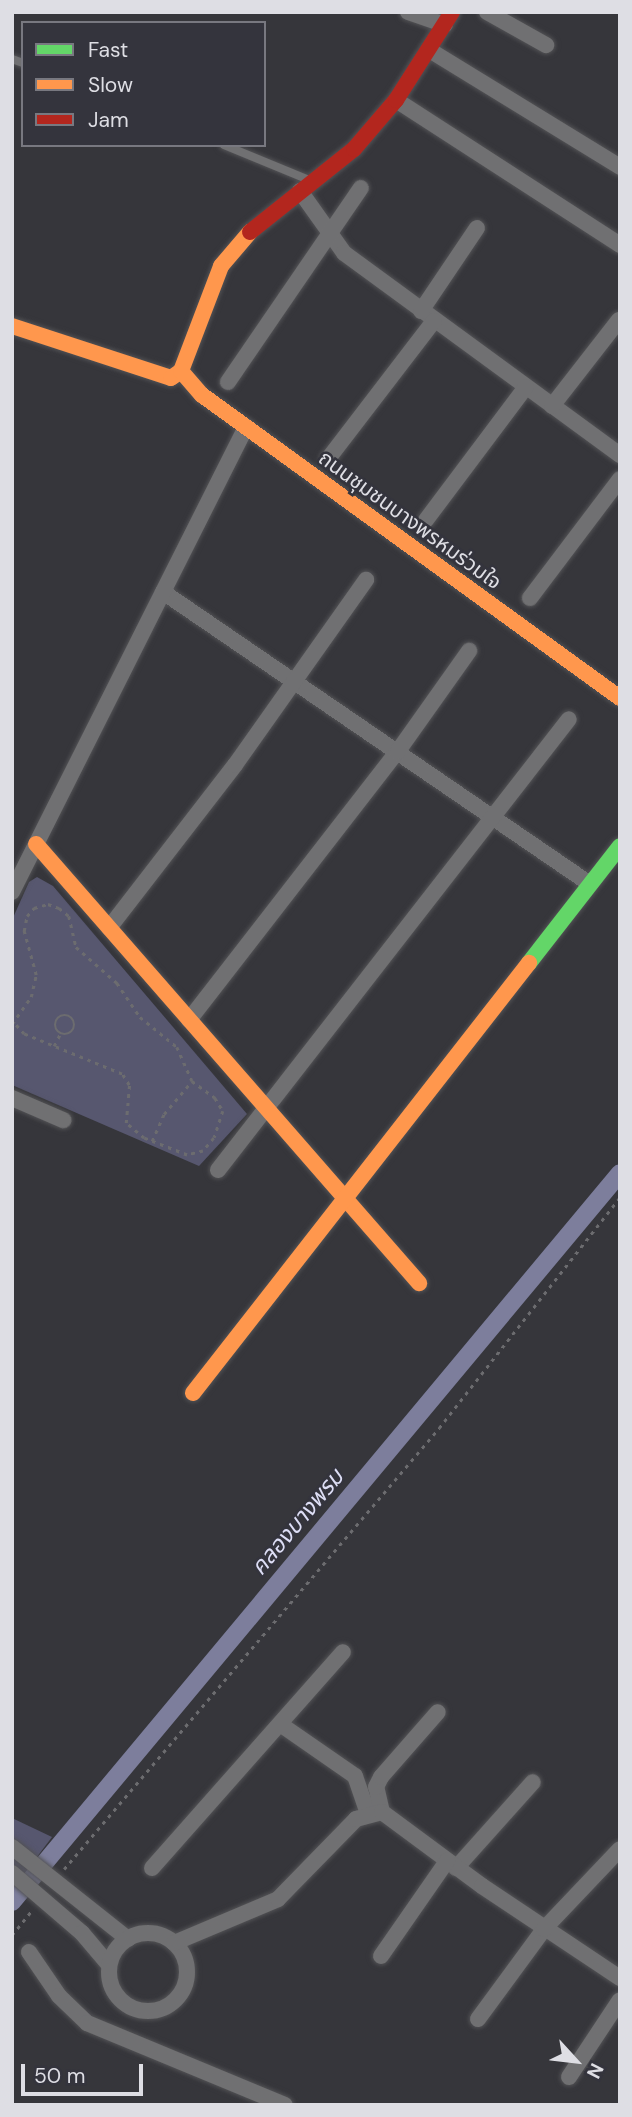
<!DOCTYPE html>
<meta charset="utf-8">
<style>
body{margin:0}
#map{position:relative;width:632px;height:2117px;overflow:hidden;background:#36363b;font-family:"DM Sans","Noto Sans Thai",sans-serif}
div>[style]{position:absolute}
.green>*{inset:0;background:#57576f}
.canal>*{height:18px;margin:-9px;padding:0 9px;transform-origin:9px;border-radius:9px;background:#7d7e9c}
.path>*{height:2.5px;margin-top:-1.25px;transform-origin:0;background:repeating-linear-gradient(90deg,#6c6c6f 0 3.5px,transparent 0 8.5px)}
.path>.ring{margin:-1.25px;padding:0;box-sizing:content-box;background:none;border:2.5px solid #6c6c6f;border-radius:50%}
.roads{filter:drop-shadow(0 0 2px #525255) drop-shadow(0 0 2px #525255)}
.lane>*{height:8px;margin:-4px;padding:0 4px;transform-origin:4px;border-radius:4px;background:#707072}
.street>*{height:16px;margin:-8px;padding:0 8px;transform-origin:8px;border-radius:8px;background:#707072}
.street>.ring{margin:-8px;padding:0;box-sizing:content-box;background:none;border:16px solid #707072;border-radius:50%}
.fast>*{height:16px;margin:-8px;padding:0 8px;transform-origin:8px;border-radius:8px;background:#63d668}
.slow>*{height:16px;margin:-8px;padding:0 8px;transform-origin:8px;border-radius:8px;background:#ff974d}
.jam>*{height:16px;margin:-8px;padding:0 8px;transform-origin:8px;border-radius:8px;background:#b3261e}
span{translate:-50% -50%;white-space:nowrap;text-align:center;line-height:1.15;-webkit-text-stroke:5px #34343d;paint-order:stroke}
.street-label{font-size:21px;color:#dedee4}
.water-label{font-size:23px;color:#dddef5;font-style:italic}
.frame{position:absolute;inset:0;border:14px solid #dedee4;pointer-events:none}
.legend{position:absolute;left:21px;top:21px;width:245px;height:126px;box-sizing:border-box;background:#34343d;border:2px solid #787880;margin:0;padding:9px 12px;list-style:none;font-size:21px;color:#dedee4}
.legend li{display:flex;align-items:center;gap:14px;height:35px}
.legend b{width:35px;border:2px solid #787880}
.north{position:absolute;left:541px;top:2026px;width:70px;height:70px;-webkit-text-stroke:5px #34343d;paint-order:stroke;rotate:117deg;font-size:19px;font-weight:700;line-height:28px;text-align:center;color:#dedee4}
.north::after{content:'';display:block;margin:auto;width:24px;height:32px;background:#dedee4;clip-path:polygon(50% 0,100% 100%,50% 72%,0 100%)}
.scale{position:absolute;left:21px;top:2064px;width:122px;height:32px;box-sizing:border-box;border:4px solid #dedee4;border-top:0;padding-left:9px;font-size:21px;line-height:24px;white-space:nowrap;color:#dedee4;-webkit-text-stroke:5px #34343d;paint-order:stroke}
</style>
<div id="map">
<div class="green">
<div style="clip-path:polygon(37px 877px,53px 886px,247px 1114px,199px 1166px,12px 1085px,12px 920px,29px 882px)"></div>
<div style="clip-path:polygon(12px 1818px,52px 1837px,12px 1890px)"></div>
</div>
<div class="canal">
<div style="left:12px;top:1902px;width:949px;rotate:-50.17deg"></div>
</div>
<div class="path">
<div class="ring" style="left:55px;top:1015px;width:17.5px;height:17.5px"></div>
<div style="left:12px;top:1024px;width:33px;rotate:-55deg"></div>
<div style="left:31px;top:997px;width:23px;rotate:-77deg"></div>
<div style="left:36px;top:975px;width:46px;rotate:-105.3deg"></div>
<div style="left:24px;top:931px;width:15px;rotate:-79deg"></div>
<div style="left:27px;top:916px;width:11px;rotate:-49deg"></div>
<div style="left:34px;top:908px;width:15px;rotate:-16deg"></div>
<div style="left:48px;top:904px;width:12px;rotate:20deg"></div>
<div style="left:59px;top:908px;width:13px;rotate:39deg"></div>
<div style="left:69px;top:916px;width:32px;rotate:77deg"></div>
<div style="left:76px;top:947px;width:55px;rotate:41.3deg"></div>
<div style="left:117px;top:983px;width:41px;rotate:55.9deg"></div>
<div style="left:140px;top:1017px;width:48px;rotate:39deg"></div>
<div style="left:177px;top:1047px;width:37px;rotate:66deg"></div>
<div style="left:192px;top:1081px;width:29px;rotate:36deg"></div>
<div style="left:215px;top:1098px;width:15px;rotate:58deg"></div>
<div style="left:223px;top:1111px;width:28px;rotate:108deg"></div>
<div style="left:214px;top:1138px;width:17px;rotate:130deg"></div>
<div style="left:203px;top:1151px;width:16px;rotate:166deg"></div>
<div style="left:187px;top:1155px;width:46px;rotate:-158.4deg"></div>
<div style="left:144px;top:1138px;width:23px;rotate:-140deg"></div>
<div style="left:126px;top:1123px;width:38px;rotate:-85deg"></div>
<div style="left:129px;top:1085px;width:13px;rotate:-122deg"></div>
<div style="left:122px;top:1074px;width:106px;rotate:-157.8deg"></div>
<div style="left:24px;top:1034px;width:15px;rotate:-132deg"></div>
<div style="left:54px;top:1046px;width:13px;rotate:-63deg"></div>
<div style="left:152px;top:1141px;width:30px;rotate:-66deg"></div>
<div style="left:164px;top:1114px;width:43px;rotate:-49.7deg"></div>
<div style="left:64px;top:1869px;width:579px;rotate:-49.62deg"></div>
<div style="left:439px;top:1428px;width:293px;rotate:-51.9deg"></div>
<div style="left:12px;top:1935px;width:32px;rotate:-51deg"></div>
</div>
<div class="roads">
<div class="lane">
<div style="left:12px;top:59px;width:12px;rotate:20deg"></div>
<div style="left:224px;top:145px;width:92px;rotate:22.4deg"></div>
</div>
<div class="street">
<div style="left:408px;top:12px;width:39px;rotate:19deg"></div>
<div style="left:487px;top:12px;width:68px;rotate:29.2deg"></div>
<div style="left:431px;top:51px;width:222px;rotate:31.5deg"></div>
<div style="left:396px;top:100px;width:267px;rotate:32.9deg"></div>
<div style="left:300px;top:191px;width:76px;rotate:54.6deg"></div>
<div style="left:344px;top:253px;width:342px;rotate:36.2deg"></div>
<div style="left:421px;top:311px;width:100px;rotate:-56deg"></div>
<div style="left:228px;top:382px;width:235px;rotate:-55.6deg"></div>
<div style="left:552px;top:406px;width:109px;rotate:-52.1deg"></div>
<div style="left:328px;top:459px;width:174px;rotate:-52.5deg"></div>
<div style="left:426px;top:520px;width:166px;rotate:-53.1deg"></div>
<div style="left:163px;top:592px;width:517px;rotate:34.37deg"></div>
<div style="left:530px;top:598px;width:149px;rotate:-52.9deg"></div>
<div style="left:12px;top:892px;width:521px;rotate:-63.29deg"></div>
<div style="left:109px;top:928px;width:206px;rotate:-52.3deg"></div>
<div style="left:235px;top:765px;width:227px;rotate:-54.7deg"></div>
<div style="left:189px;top:1020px;width:341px;rotate:-52.2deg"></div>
<div style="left:398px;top:751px;width:123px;rotate:-54.6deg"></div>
<div style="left:12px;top:1098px;width:56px;rotate:23.3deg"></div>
<div style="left:218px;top:1170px;width:571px;rotate:-52.11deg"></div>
<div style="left:280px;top:1724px;width:91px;rotate:34.7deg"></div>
<div style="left:355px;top:1776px;width:39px;rotate:71deg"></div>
<div style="left:382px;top:1812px;width:26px;rotate:-103deg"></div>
<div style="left:376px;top:1787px;width:11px;rotate:-63deg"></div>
<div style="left:381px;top:1777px;width:86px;rotate:-48.8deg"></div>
<div style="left:12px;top:1847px;width:148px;rotate:38.4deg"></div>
<div style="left:152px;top:1868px;width:288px;rotate:-48.5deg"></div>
<div style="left:456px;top:1868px;width:115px;rotate:-48.2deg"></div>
<div style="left:12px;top:1873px;width:92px;rotate:40.6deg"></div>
<div style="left:82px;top:1933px;width:42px;rotate:49.8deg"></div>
<div class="ring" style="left:109px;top:1933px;width:62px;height:62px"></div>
<div style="left:174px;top:1943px;width:113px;rotate:-22.9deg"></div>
<div style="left:278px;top:1899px;width:112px;rotate:-45.7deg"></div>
<div style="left:356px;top:1819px;width:27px;rotate:-15deg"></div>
<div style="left:382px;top:1812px;width:124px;rotate:36.5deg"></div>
<div style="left:482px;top:1886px;width:166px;rotate:33.7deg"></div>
<div style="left:29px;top:1952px;width:53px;rotate:55.7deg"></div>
<div style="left:59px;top:1996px;width:39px;rotate:44deg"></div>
<div style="left:87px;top:2023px;width:214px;rotate:22.5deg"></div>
<div style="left:381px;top:1956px;width:116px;rotate:-55.2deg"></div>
<div style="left:478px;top:2019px;width:112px;rotate:-53.7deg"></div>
<div style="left:544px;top:1929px;width:110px;rotate:-46.5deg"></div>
<div style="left:569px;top:2077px;width:92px;rotate:-56.5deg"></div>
</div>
<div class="fast">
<div style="left:529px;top:963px;width:148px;rotate:-52.1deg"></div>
</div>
<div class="slow">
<div style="left:12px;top:326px;width:167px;rotate:18.1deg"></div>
<div style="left:171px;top:378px;width:12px;rotate:-35deg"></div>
<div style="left:181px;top:371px;width:112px;rotate:-69.1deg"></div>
<div style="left:221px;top:266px;width:45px;rotate:-49.5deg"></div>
<div style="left:181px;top:371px;width:32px;rotate:49deg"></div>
<div style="left:202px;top:395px;width:516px;rotate:35.94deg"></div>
<div style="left:36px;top:844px;width:583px;rotate:48.9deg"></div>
<div style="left:193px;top:1393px;width:546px;rotate:-52deg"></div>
</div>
<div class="jam">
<div style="left:250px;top:232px;width:133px;rotate:-38.6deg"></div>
<div style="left:354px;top:149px;width:65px;rotate:-49.4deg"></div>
<div style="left:396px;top:100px;width:104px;rotate:-57.5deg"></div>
</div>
</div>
<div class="street-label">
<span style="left:410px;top:520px;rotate:36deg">ถนนชุมชนบางพรหมร่วมใจ</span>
</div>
<div class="water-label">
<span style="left:297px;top:1522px;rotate:-50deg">คลองบางพรม</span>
</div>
<div class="frame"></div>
<ul class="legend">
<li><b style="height:9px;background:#63d668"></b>Fast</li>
<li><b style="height:9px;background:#ff974d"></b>Slow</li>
<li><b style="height:9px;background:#b3261e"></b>Jam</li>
</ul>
<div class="north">N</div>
<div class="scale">50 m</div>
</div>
